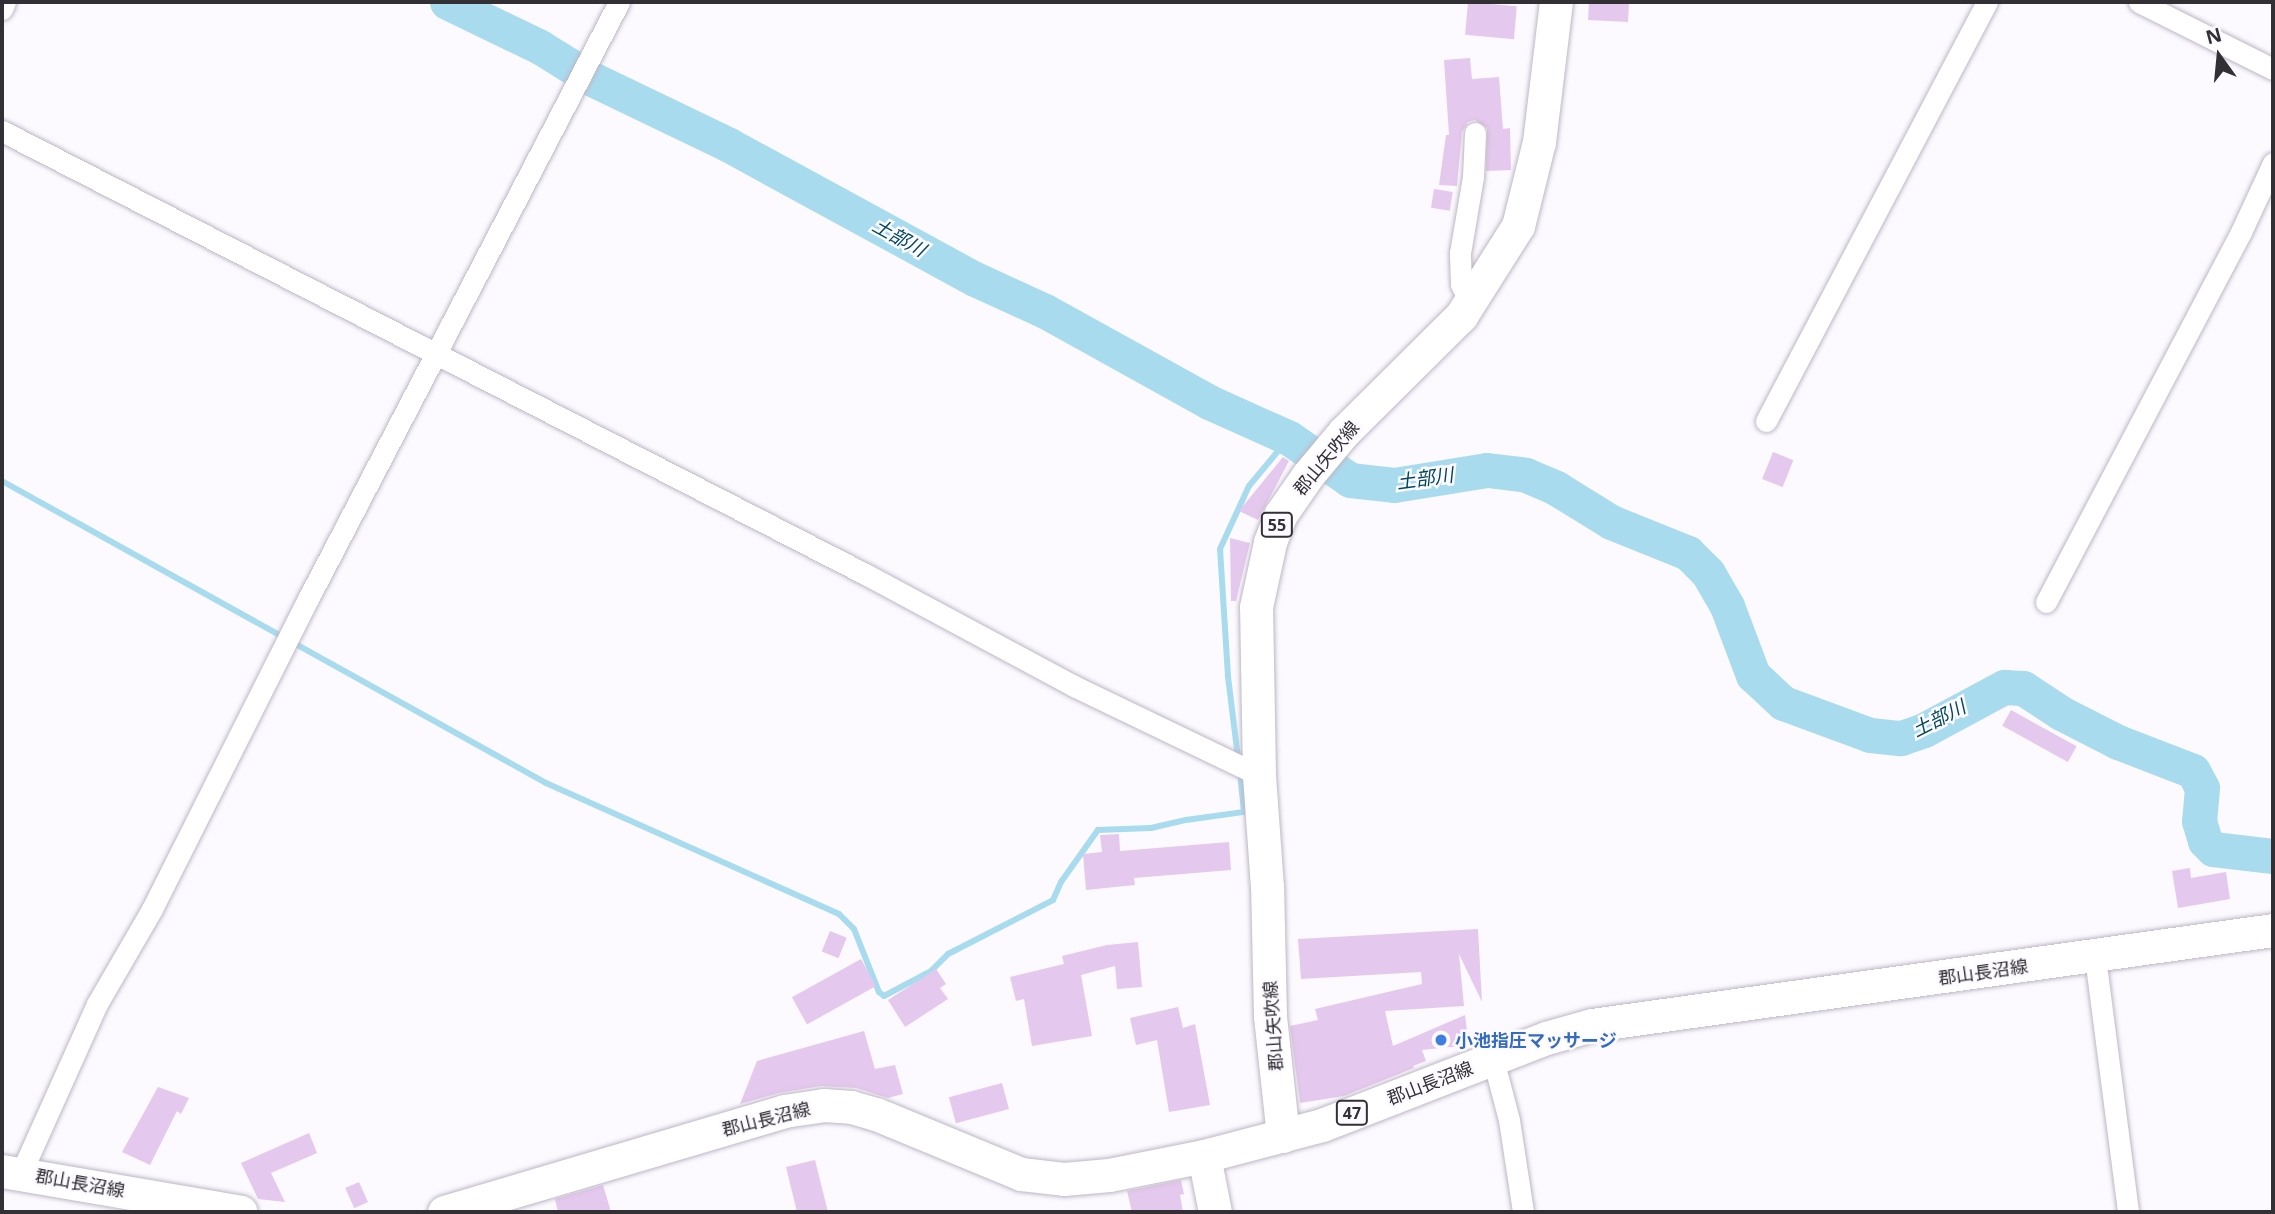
<!DOCTYPE html>
<meta charset="utf-8">
<style>
body{margin:0}
#map{position:relative;width:2275px;height:1214px;overflow:hidden;background:#fcfafe;font-family:"Open Sans","Noto Sans JP",sans-serif}
div>[style]{position:absolute}
.stream>*{height:6px;margin:-3px;padding:0 3px;transform-origin:3px;border-radius:3px;background:#a9dbef}
.river>*{height:35px;margin:-17.5px;padding:0 17.5px;transform-origin:17.5px;border-radius:17.5px;background:#a9dbef}
.building>*{inset:0;background:#e5c8ed;transform-origin:0 0}
.roads{filter:drop-shadow(0 0 2px #bdb6c6) drop-shadow(0 0 2px #bdb6c6)}
.minor>*{height:21px;margin:-10.5px;padding:0 10.5px;transform-origin:10.5px;border-radius:10.5px;background:#fff}
.primary>*{height:33px;margin:-16.5px;padding:0 16.5px;transform-origin:16.5px;border-radius:16.5px;background:#fff}
.dots>*{width:19px;height:19px;translate:-50% -50%;box-sizing:border-box;border:4px solid #fcfafe;border-radius:50%}
span{translate:-50% -50%;white-space:nowrap;text-align:center;line-height:1.15;-webkit-text-stroke:5px #fcfafe;paint-order:stroke}
.shield-label span{padding:2px 5px;background:#fcfafe;border:2px solid;border-radius:5px;-webkit-text-stroke-width:0}
.shield-label{font-size:16px;color:#322f35;font-weight:700}
.street-label{font-size:18px;color:#322f35}
.shop-label{font-size:18px;color:#366cbe;font-weight:700}
.left{translate:0 -50%;text-align:left}
.water-label{font-size:19px;color:#00475c;font-style:italic}
.frame{position:absolute;inset:0;border:4px solid #322f35;pointer-events:none}
.north{position:absolute;left:2184px;top:21px;width:70px;height:70px;-webkit-text-stroke:5px #fcfafe;paint-order:stroke;rotate:345deg;font-size:19px;font-weight:700;line-height:28px;text-align:center;color:#322f35}
.north::after{content:'';display:block;margin:auto;width:24px;height:32px;background:#322f35;clip-path:polygon(50% 0,100% 100%,50% 72%,0 100%)}
</style>
<div id="map">
<div class="stream">
<div style="left:2px;top:481px;width:622px;rotate:29.04deg"></div>
<div style="left:546px;top:783px;width:321px;rotate:24.1deg"></div>
<div style="left:839px;top:914px;width:21px;rotate:45deg"></div>
<div style="left:854px;top:929px;width:68px;rotate:68.4deg"></div>
<div style="left:879px;top:992px;width:6px;rotate:39deg"></div>
<div style="left:884px;top:996px;width:53px;rotate:-28deg"></div>
<div style="left:931px;top:971px;width:24px;rotate:-45deg"></div>
<div style="left:948px;top:954px;width:118px;rotate:-27.2deg"></div>
<div style="left:1053px;top:900px;width:20px;rotate:-66deg"></div>
<div style="left:1061px;top:882px;width:64px;rotate:-54.6deg"></div>
<div style="left:1098px;top:830px;width:53px;rotate:-2.2deg"></div>
<div style="left:1151px;top:828px;width:36px;rotate:-13deg"></div>
<div style="left:1186px;top:820px;width:59px;rotate:-7.9deg"></div>
<div style="left:1244px;top:812px;width:40px;rotate:-95.7deg"></div>
<div style="left:1238px;top:758px;width:83px;rotate:-97deg"></div>
<div style="left:1228px;top:676px;width:127px;rotate:-93.6deg"></div>
<div style="left:1220px;top:549px;width:69px;rotate:-65.3deg"></div>
<div style="left:1249px;top:486px;width:62px;rotate:-50.2deg"></div>
</div>
<div class="river">
<div style="left:447px;top:2px;width:103px;rotate:25.8deg"></div>
<div style="left:540px;top:47px;width:59px;rotate:31.8deg"></div>
<div style="left:590px;top:78px;width:154px;rotate:25.7deg"></div>
<div style="left:729px;top:145px;width:280px;rotate:28.6deg"></div>
<div style="left:975px;top:279px;width:77px;rotate:24.6deg"></div>
<div style="left:1045px;top:311px;width:188px;rotate:29deg"></div>
<div style="left:1209px;top:402px;width:88px;rotate:24.2deg"></div>
<div style="left:1289px;top:438px;width:74px;rotate:34.5deg"></div>
<div style="left:1350px;top:480px;width:44px;rotate:6.5deg"></div>
<div style="left:1394px;top:485px;width:94px;rotate:-9.2deg"></div>
<div style="left:1487px;top:470px;width:39px;rotate:7deg"></div>
<div style="left:1526px;top:475px;width:33px;rotate:23deg"></div>
<div style="left:1556px;top:488px;width:65px;rotate:31.7deg"></div>
<div style="left:1611px;top:522px;width:83px;rotate:21.9deg"></div>
<div style="left:1688px;top:553px;width:28px;rotate:45deg"></div>
<div style="left:1708px;top:573px;width:38px;rotate:60deg"></div>
<div style="left:1727px;top:606px;width:74px;rotate:69.4deg"></div>
<div style="left:1753px;top:675px;width:41px;rotate:43deg"></div>
<div style="left:1783px;top:703px;width:93px;rotate:20.2deg"></div>
<div style="left:1870px;top:735px;width:31px;rotate:6deg"></div>
<div style="left:1901px;top:738px;width:24px;rotate:-19deg"></div>
<div style="left:1924px;top:730px;width:91px;rotate:-28.3deg"></div>
<div style="left:2004px;top:687px;width:19px;rotate:3deg"></div>
<div style="left:2023px;top:688px;width:45px;rotate:33.3deg"></div>
<div style="left:2061px;top:713px;width:64px;rotate:27deg"></div>
<div style="left:2118px;top:742px;width:80px;rotate:21.1deg"></div>
<div style="left:2193px;top:771px;width:19px;rotate:62deg"></div>
<div style="left:2202px;top:788px;width:33px;rotate:95deg"></div>
<div style="left:2199px;top:821px;width:21px;rotate:73deg"></div>
<div style="left:2205px;top:841px;width:11px;rotate:45deg"></div>
<div style="left:2213px;top:849px;width:60px;rotate:6.7deg"></div>
</div>
<div class="building">
<div style="left:1468px;top:2px;width:49px;height:33px;rotate:5deg"></div>
<div style="left:1589px;top:2px;width:40px;height:18px;rotate:3deg"></div>
<div style="clip-path:polygon(1470px 58px,1472px 79px,1499px 77px,1503px 129px,1510px 128px,1511px 170px,1486px 171px,1487px 128px,1475px 120px,1468px 122px,1462px 132px,1457px 186px,1439px 185px,1446px 135px,1449px 135px,1444px 60px)"></div>
<div style="left:1434px;top:189px;width:19px;height:19px;rotate:9deg"></div>
<div style="left:1773px;top:452px;width:22px;height:29px;rotate:22deg"></div>
<div style="clip-path:polygon(1283px 457px,1289px 461px,1258px 520px,1239px 511px)"></div>
<div style="clip-path:polygon(1230px 538px,1250px 543px,1236px 601px,1231px 601px)"></div>
<div style="left:2011px;top:710px;width:75px;height:18px;rotate:29deg"></div>
<div style="clip-path:polygon(1119px 834px,1120px 851px,1229px 842px,1231px 870px,1134px 878px,1135px 885px,1086px 890px,1083px 854px,1102px 852px,1100px 835px)"></div>
<div style="clip-path:polygon(2190px 868px,2191px 878px,2226px 872px,2230px 899px,2178px 908px,2172px 871px)"></div>
<div style="clip-path:polygon(1478px 929px,1482px 1002px,1459px 954px,1464px 1006px,1385px 1011px,1393px 1046px,1465px 1015px,1469px 1045px,1422px 1050px,1426px 1061px,1413px 1066px,1414px 1068px,1344px 1096px,1300px 1103px,1290px 1026px,1318px 1020px,1315px 1009px,1422px 984px,1421px 972px,1301px 979px,1298px 939px)"></div>
<div style="left:830px;top:931px;width:18px;height:22px;rotate:22deg"></div>
<div style="clip-path:polygon(1138px 942px,1142px 987px,1117px 989px,1115px 966px,1081px 975px,1092px 1036px,1032px 1046px,1024px 999px,1016px 1001px,1010px 977px,1064px 964px,1062px 956px,1107px 945px)"></div>
<div style="left:861px;top:959px;width:31px;height:79px;rotate:61deg"></div>
<div style="clip-path:polygon(936px 969px,946px 984px,940px 988px,948px 999px,905px 1027px,888px 1000px)"></div>
<div style="clip-path:polygon(1178px 1007px,1183px 1028px,1195px 1024px,1210px 1105px,1169px 1112px,1157px 1040px,1136px 1045px,1130px 1018px)"></div>
<div style="clip-path:polygon(864px 1031px,875px 1069px,895px 1065px,903px 1094px,888px 1098px,856px 1088px,821px 1086px,779px 1093px,740px 1104px,757px 1061px)"></div>
<div style="left:1002px;top:1083px;width:27px;height:55px;rotate:75deg"></div>
<div style="clip-path:polygon(158px 1087px,189px 1098px,181px 1114px,177px 1111px,150px 1165px,122px 1152px)"></div>
<div style="clip-path:polygon(309px 1133px,317px 1153px,271px 1173px,285px 1202px,258px 1199px,241px 1163px)"></div>
<div style="clip-path:polygon(815px 1160px,828px 1212px,797px 1212px,786px 1167px)"></div>
<div style="clip-path:polygon(1181px 1180px,1184px 1194px,1180px 1195px,1183px 1212px,1132px 1212px,1127px 1191px)"></div>
<div style="left:359px;top:1182px;width:22px;height:15px;rotate:66deg"></div>
<div style="clip-path:polygon(603px 1185px,611px 1212px,558px 1212px,555px 1199px)"></div>
</div>
<div class="roads">
<div class="minor">
<div style="left:2139px;top:2px;width:150px;rotate:26.6deg"></div>
<div style="left:2px;top:9px;width:8px;rotate:-67deg"></div>
<div style="left:2px;top:131px;width:972px;rotate:27.17deg"></div>
<div style="left:867px;top:575px;width:235px;rotate:28.2deg"></div>
<div style="left:1074px;top:686px;width:205px;rotate:25.7deg"></div>
<div style="left:1470px;top:302px;width:20px;rotate:-117deg"></div>
<div style="left:1461px;top:284px;width:31px;rotate:-92deg"></div>
<div style="left:1460px;top:253px;width:77px;rotate:-80.3deg"></div>
<div style="left:1473px;top:177px;width:44px;rotate:-87.4deg"></div>
<div style="left:1766px;top:421px;width:474px;rotate:-62.2deg"></div>
<div style="left:2046px;top:602px;width:418px;rotate:-62.2deg"></div>
<div style="left:2241px;top:232px;width:76px;rotate:-65.1deg"></div>
<div style="left:2095px;top:957px;width:257px;rotate:82.6deg"></div>
<div style="left:1493px;top:1059px;width:63px;rotate:75.3deg"></div>
<div style="left:1509px;top:1120px;width:93px;rotate:81.3deg"></div>
<div style="left:21px;top:1173px;width:185px;rotate:-65.8deg"></div>
<div style="left:97px;top:1004px;width:110px;rotate:-59.9deg"></div>
<div style="left:152px;top:909px;width:349px;rotate:-63.3deg"></div>
<div style="left:309px;top:597px;width:671px;rotate:-62.48deg"></div>
</div>
<div class="primary">
<div style="left:1283px;top:1136px;width:121px;rotate:-96.2deg"></div>
<div style="left:1270px;top:1016px;width:129px;rotate:-91.3deg"></div>
<div style="left:1267px;top:887px;width:112px;rotate:-94.1deg"></div>
<div style="left:1259px;top:775px;width:168px;rotate:-91deg"></div>
<div style="left:1256px;top:607px;width:66px;rotate:-77.8deg"></div>
<div style="left:1270px;top:542px;width:30px;rotate:-69deg"></div>
<div style="left:1281px;top:514px;width:47px;rotate:-55.3deg"></div>
<div style="left:1308px;top:475px;width:56px;rotate:-50.1deg"></div>
<div style="left:1344px;top:432px;width:165px;rotate:-44.8deg"></div>
<div style="left:1461px;top:316px;width:107px;rotate:-57.7deg"></div>
<div style="left:1518px;top:226px;width:87px;rotate:-76deg"></div>
<div style="left:1539px;top:142px;width:141px;rotate:-83.1deg"></div>
<div style="left:1204px;top:1156px;width:57px;rotate:78.9deg"></div>
<div style="left:2px;top:1171px;width:242px;rotate:9.7deg"></div>
<div style="left:444px;top:1212px;width:355px;rotate:-16.5deg"></div>
<div style="left:784px;top:1111px;width:40px;rotate:-8.5deg"></div>
<div style="left:824px;top:1105px;width:27px;rotate:4deg"></div>
<div style="left:851px;top:1107px;width:26px;rotate:16deg"></div>
<div style="left:876px;top:1114px;width:157px;rotate:22.5deg"></div>
<div style="left:1021px;top:1174px;width:43px;rotate:6.6deg"></div>
<div style="left:1064px;top:1179px;width:45px;rotate:-5.1deg"></div>
<div style="left:1109px;top:1175px;width:97px;rotate:-11.3deg"></div>
<div style="left:1204px;top:1156px;width:122px;rotate:-14.7deg"></div>
<div style="left:1322px;top:1125px;width:240px;rotate:-21.2deg"></div>
<div style="left:1546px;top:1038px;width:48px;rotate:-15.8deg"></div>
<div style="left:1592px;top:1025px;width:688px;rotate:-7.94deg"></div>
</div>
</div>
<div class="dots">
<div style="left:1441px;top:1040px;background:#3f7fe0"></div>
</div>
<div class="shield-label">
<span style="left:1277px;top:525px">55</span>
<span style="left:1352px;top:1113px">47</span>
</div>
<div class="street-label">
<span style="left:1326px;top:458px;rotate:-50deg">郡山矢吹線</span>
<span style="left:1983px;top:972px;rotate:-8deg">郡山長沼線</span>
<span style="left:1273px;top:1026px;rotate:-94deg">郡山矢吹線</span>
<span style="left:1430px;top:1083px;rotate:-21deg">郡山長沼線</span>
<span style="left:766px;top:1119px;rotate:-14deg">郡山長沼線</span>
<span style="left:80px;top:1183px;rotate:10deg">郡山長沼線</span>
</div>
<div class="shop-label">
<span class="left" style="left:1455px;top:1040px">小池指圧マッサージ</span>
</div>
<div class="water-label">
<span style="left:899px;top:238px;rotate:29deg">土部川</span>
<span style="left:1425px;top:479px;rotate:-8deg">土部川</span>
<span style="left:1939px;top:719px;rotate:-27deg">土部川</span>
</div>
<div class="frame"></div>
<div class="north">N</div>
</div>
